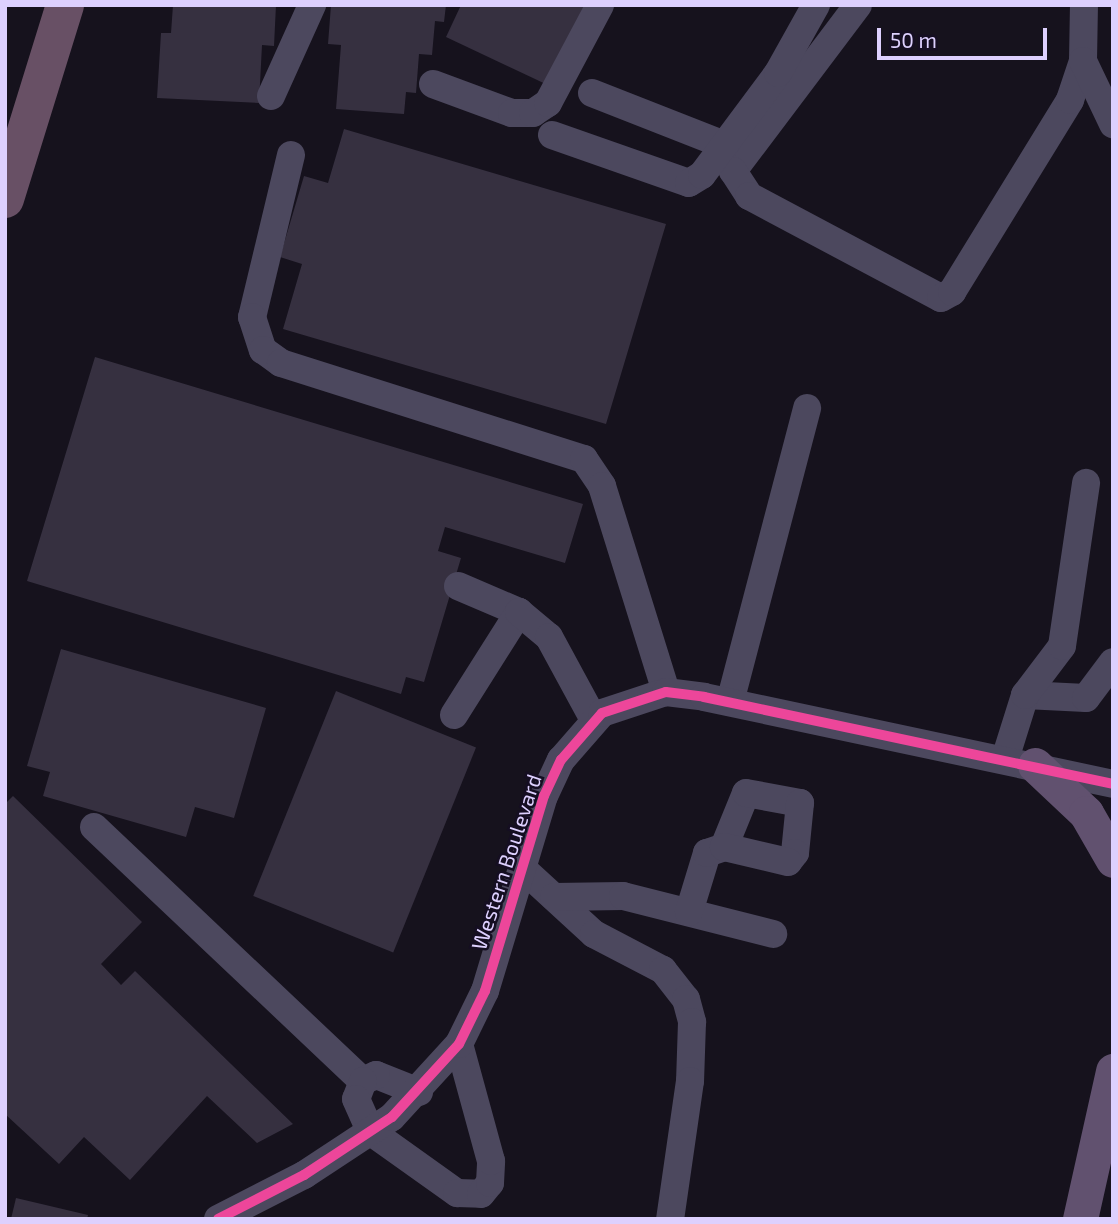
<!DOCTYPE html>
<style>
body{margin:0}
#map{position:relative;width:1118px;height:1224px;overflow:hidden;background:#16121d;font-family:"Exo 2",sans-serif}
div>[style]{position:absolute}
.building>*{inset:0;background:#363040;transform-origin:0 0}
.minor>*{height:28px;margin:-14px;padding:0 14px;transform-origin:14px;border-radius:14px;background:#4c485e}
.major>*{height:35px;margin:-17.5px;padding:0 17.5px;transform-origin:17.5px;border-radius:17.5px;background:#61516f}
.highway>*{height:38px;margin:-19px;padding:0 19px;transform-origin:19px;border-radius:19px;background:#685065}
.cycleway>*{height:10px;margin:-5px;padding:0 5px;transform-origin:5px;border-radius:5px;background:#ed469a}
span{translate:-50% -50%;white-space:nowrap;text-align:center;line-height:1.15;-webkit-text-stroke:5px #150e22;paint-order:stroke}
.street-label{font-size:21px;color:#ddd0fe}
.frame{position:absolute;inset:0;border:7px solid #ddd0fe;pointer-events:none}
.scale{position:absolute;left:877px;top:28px;width:170px;height:32px;box-sizing:border-box;border:4px solid #ddd0fe;border-top:0;padding-left:9px;font-size:21px;line-height:24px;white-space:nowrap;color:#ddd0fe;-webkit-text-stroke:5px #150e22;paint-order:stroke}
</style>
<div id="map">
<div class="building">
<div style="clip-path:polygon(173px 5px,276px 5px,274px 46px,262px 45px,259px 103px,157px 98px,161px 33px,171px 33px)"></div>
<div style="clip-path:polygon(331px 5px,446px 5px,444px 22px,435px 21px,432px 55px,419px 54px,416px 93px,406px 92px,404px 114px,336px 109px,341px 45px,328px 44px)"></div>
<div style="clip-path:polygon(461px 5px,591px 5px,552px 87px,446px 37px)"></div>
<div style="clip-path:polygon(344px 129px,666px 224px,606px 424px,283px 329px,302px 264px,280px 257px,304px 176px,328px 183px)"></div>
<div style="clip-path:polygon(95px 357px,583px 504px,565px 563px,445px 527px,438px 551px,461px 558px,424px 682px,406px 677px,401px 694px,27px 581px)"></div>
<div style="clip-path:polygon(61px 649px,266px 708px,234px 818px,195px 807px,186px 837px,43px 796px,50px 772px,27px 766px)"></div>
<div style="left:336px;top:691px;width:151px;height:221px;rotate:22deg"></div>
<div style="clip-path:polygon(13px 796px,142px 922px,101px 964px,121px 985px,135px 971px,293px 1124px,257px 1143px,207px 1096px,130px 1180px,84px 1137px,59px 1164px,5px 1114px,5px 804px)"></div>
<div style="clip-path:polygon(16px 1198px,88px 1215px,87px 1219px,11px 1219px)"></div>
</div>
<div class="minor">
<div style="left:858px;top:5px;width:208px;rotate:127deg"></div>
<div style="left:733px;top:171px;width:30px;rotate:57deg"></div>
<div style="left:749px;top:196px;width:217px;rotate:28deg"></div>
<div style="left:941px;top:298px;width:13px;rotate:-29deg"></div>
<div style="left:952px;top:292px;width:225px;rotate:-58.4deg"></div>
<div style="left:1070px;top:100px;width:41px;rotate:-71.6deg"></div>
<div style="left:1083px;top:61px;width:56px;rotate:-89deg"></div>
<div style="left:1083px;top:61px;width:70px;rotate:64.5deg"></div>
<div style="left:433px;top:84px;width:84px;rotate:20.2deg"></div>
<div style="left:512px;top:113px;width:21px"></div>
<div style="left:533px;top:113px;width:18px;rotate:-34deg"></div>
<div style="left:548px;top:103px;width:111px;rotate:-62deg"></div>
<div style="left:592px;top:93px;width:143px;rotate:21.4deg"></div>
<div style="left:271px;top:96px;width:100px;rotate:-65.7deg"></div>
<div style="left:552px;top:135px;width:145px;rotate:19.3deg"></div>
<div style="left:689px;top:183px;width:15px;rotate:-32deg"></div>
<div style="left:702px;top:175px;width:127px;rotate:-53.3deg"></div>
<div style="left:778px;top:73px;width:78px;rotate:-60.8deg"></div>
<div style="left:291px;top:155px;width:167px;rotate:103.5deg"></div>
<div style="left:252px;top:317px;width:35px;rotate:72deg"></div>
<div style="left:263px;top:350px;width:22px;rotate:36deg"></div>
<div style="left:281px;top:363px;width:318px;rotate:17.6deg"></div>
<div style="left:584px;top:459px;width:32px;rotate:56deg"></div>
<div style="left:602px;top:486px;width:216px;rotate:72.7deg"></div>
<div style="left:458px;top:586px;width:66px;rotate:23.1deg"></div>
<div style="left:1025px;top:695px;width:61px;rotate:2.8deg"></div>
<div style="left:1086px;top:698px;width:45px;rotate:-53.1deg"></div>
<div style="left:730px;top:702px;width:304px;rotate:-75.3deg"></div>
<div style="left:454px;top:715px;width:122px;rotate:-57.7deg"></div>
<div style="left:519px;top:612px;width:39px;rotate:40deg"></div>
<div style="left:549px;top:637px;width:94px;rotate:61.5deg"></div>
<div style="left:1005px;top:759px;width:67px;rotate:-72.6deg"></div>
<div style="left:1025px;top:695px;width:61px;rotate:-52.9deg"></div>
<div style="left:1062px;top:646px;width:165px;rotate:-81.6deg"></div>
<div style="left:94px;top:827px;width:370px;rotate:43.4deg"></div>
<div style="left:523px;top:869px;width:96px;rotate:42.5deg"></div>
<div style="left:594px;top:934px;width:78px;rotate:27.6deg"></div>
<div style="left:663px;top:970px;width:37px;rotate:52deg"></div>
<div style="left:686px;top:999px;width:24px;rotate:75deg"></div>
<div style="left:692px;top:1022px;width:59px;rotate:91.9deg"></div>
<div style="left:690px;top:1081px;width:139px;rotate:98.2deg"></div>
<div style="left:554px;top:897px;width:69px;rotate:-0.8deg"></div>
<div style="left:623px;top:896px;width:155px;rotate:14.2deg"></div>
<div style="left:689px;top:912px;width:62px;rotate:-73deg"></div>
<div style="left:707px;top:853px;width:18px;rotate:-19deg"></div>
<div style="left:724px;top:847px;width:58px;rotate:-67.8deg"></div>
<div style="left:746px;top:793px;width:55px;rotate:10.5deg"></div>
<div style="left:800px;top:803px;width:50px;rotate:95.7deg"></div>
<div style="left:795px;top:853px;width:11px;rotate:128deg"></div>
<div style="left:788px;top:862px;width:66px;rotate:-166.8deg"></div>
<div style="left:419px;top:1092px;width:46px;rotate:-158.4deg"></div>
<div style="left:376px;top:1075px;width:14px;rotate:155deg"></div>
<div style="left:363px;top:1081px;width:19px;rotate:111deg"></div>
<div style="left:356px;top:1099px;width:35px;rotate:66deg"></div>
<div style="left:370px;top:1131px;width:107px;rotate:35.5deg"></div>
<div style="left:457px;top:1193px;width:24px;rotate:2deg"></div>
<div style="left:481px;top:1194px;width:14px;rotate:-51deg"></div>
<div style="left:490px;top:1183px;width:22px;rotate:-87deg"></div>
<div style="left:491px;top:1161px;width:121px;rotate:-105.3deg"></div>
<div style="left:218px;top:1219px;width:97px;rotate:-27.1deg"></div>
<div style="left:304px;top:1175px;width:105px;rotate:-33.4deg"></div>
<div style="left:392px;top:1117px;width:99px;rotate:-47.5deg"></div>
<div style="left:459px;top:1044px;width:59px;rotate:-63.9deg"></div>
<div style="left:485px;top:991px;width:204px;rotate:-73.2deg"></div>
<div style="left:544px;top:796px;width:40px;rotate:-65deg"></div>
<div style="left:561px;top:760px;width:62px;rotate:-48.9deg"></div>
<div style="left:602px;top:713px;width:67px;rotate:-18.2deg"></div>
<div style="left:666px;top:692px;width:38px;rotate:7deg"></div>
<div style="left:704px;top:697px;width:418px;rotate:12deg"></div>
</div>
<div class="major">
<div style="left:1035px;top:765px;width:70px;rotate:43.3deg"></div>
<div style="left:1086px;top:813px;width:54px;rotate:60.1deg"></div>
<div style="left:1080px;top:1219px;width:152px;rotate:-77.4deg"></div>
</div>
<div class="highway">
<div style="left:5px;top:199px;width:203px;rotate:-72.8deg"></div>
</div>
<div class="cycleway">
<div style="left:218px;top:1219px;width:97px;rotate:-27.1deg"></div>
<div style="left:304px;top:1175px;width:105px;rotate:-33.4deg"></div>
<div style="left:392px;top:1117px;width:99px;rotate:-47.5deg"></div>
<div style="left:459px;top:1044px;width:59px;rotate:-63.9deg"></div>
<div style="left:485px;top:991px;width:204px;rotate:-73.2deg"></div>
<div style="left:544px;top:796px;width:40px;rotate:-65deg"></div>
<div style="left:561px;top:760px;width:62px;rotate:-48.9deg"></div>
<div style="left:602px;top:713px;width:67px;rotate:-18.2deg"></div>
<div style="left:666px;top:692px;width:38px;rotate:7deg"></div>
<div style="left:704px;top:697px;width:418px;rotate:12deg"></div>
</div>
<div class="street-label">
<span style="left:506px;top:862px;rotate:-72deg">Western Boulevard</span>
</div>
<div class="frame"></div>
<div class="scale">50 m</div>
</div>
